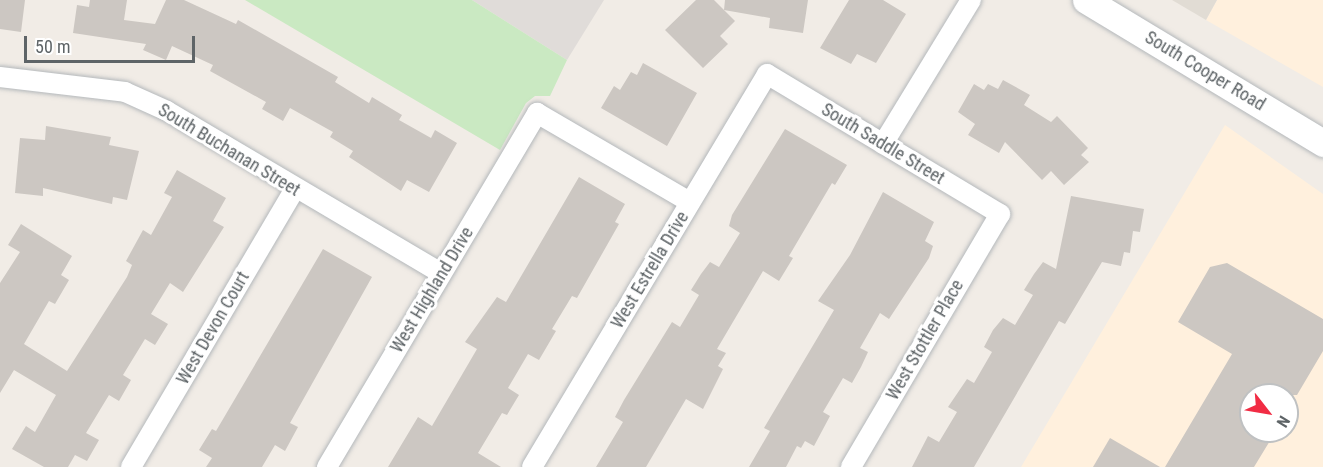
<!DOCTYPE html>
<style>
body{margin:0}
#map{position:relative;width:1323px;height:467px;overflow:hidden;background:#f1ece6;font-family:"Roboto Condensed",sans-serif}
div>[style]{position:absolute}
.commercial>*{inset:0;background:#fff0dd}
.industrial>*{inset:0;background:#e0dcd9}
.education>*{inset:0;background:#e1dcd4}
.green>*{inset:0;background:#cae9c2}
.building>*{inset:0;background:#ccc7c2}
.roads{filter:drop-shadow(0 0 2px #b4b8bb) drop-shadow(0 0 2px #b4b8bb)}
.street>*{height:20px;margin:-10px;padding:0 10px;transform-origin:10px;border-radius:10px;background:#fff}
.secondary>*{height:27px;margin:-13.5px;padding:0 13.5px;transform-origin:13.5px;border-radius:13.5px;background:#fff}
span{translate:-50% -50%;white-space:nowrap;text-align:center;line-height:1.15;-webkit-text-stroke:6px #fff;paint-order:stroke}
.street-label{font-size:18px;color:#5e6467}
.north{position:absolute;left:1239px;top:383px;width:60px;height:60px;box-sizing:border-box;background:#fff;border:2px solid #bfc1c2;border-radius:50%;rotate:121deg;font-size:16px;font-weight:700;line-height:24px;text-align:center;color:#5e6467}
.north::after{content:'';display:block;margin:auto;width:21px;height:27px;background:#f12c44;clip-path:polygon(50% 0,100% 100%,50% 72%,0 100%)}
.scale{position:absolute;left:24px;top:36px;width:171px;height:27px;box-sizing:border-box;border:3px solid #5e6467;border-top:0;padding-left:8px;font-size:18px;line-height:21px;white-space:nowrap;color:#5e6467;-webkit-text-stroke:4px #fff;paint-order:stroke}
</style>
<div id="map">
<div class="commercial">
<div style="clip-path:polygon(1217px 0,1323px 0,1323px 87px,1206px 20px)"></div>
<div style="clip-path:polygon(evenodd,1225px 125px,1323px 194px,1323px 467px,1021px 467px,1225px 125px,1251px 395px,1287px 395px,1287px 431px,1251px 431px,1251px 395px)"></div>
</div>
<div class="industrial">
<div style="clip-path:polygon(472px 0,604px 0,567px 60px)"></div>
</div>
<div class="education">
<div style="clip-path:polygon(1172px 0,1217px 0,1206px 20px)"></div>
</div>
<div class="green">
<div style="clip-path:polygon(245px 0,472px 0,567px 60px,550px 96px,535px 96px,526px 103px,500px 150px)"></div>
</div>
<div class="building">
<div style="clip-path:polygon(0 0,25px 0,21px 32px,0 29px)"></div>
<div style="clip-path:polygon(90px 0,127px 0,124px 20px,155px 24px,166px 0,184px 0,236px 24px,238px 20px,338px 77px,335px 82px,369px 103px,372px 97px,402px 115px,399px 120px,431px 138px,435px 130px,457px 143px,429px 192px,407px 180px,401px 191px,349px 157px,353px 151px,330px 137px,333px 132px,290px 108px,283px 121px,262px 109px,266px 102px,210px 71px,213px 65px,172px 46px,166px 60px,143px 50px,146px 44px,73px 33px,77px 5px,89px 7px)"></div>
<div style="clip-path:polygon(696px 0,714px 0,735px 21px,720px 36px,728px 44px,703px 68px,665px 30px)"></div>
<div style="clip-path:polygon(725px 0,808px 0,803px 33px,769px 28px,770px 18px,724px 10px)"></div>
<div style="clip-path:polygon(849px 0,883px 0,906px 14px,876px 63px,857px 54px,851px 64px,820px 48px)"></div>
<div style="clip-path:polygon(643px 63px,697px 93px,667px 146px,601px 108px,614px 86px,620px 90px,631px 72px,637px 75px)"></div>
<div style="clip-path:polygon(1003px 80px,1030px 95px,1024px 105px,1051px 122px,1057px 116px,1088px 148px,1081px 155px,1089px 162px,1064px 185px,1051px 171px,1042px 180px,1005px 142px,999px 153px,968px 135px,975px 124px,958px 112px,974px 84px,984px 90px,988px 84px,998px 89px)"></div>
<div style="clip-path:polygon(46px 126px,111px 137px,109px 145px,139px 151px,127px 200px,113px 197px,112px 204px,43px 188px,43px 196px,15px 193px,20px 138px,45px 140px)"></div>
<div style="clip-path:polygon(785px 129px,847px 165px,835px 185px,832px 183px,789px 256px,793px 258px,779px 281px,763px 271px,717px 349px,726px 353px,718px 366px,723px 369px,703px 409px,686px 399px,646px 467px,596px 467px,623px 422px,615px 417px,624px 400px,672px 322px,680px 327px,699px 295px,691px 290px,701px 274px,710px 262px,719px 267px,740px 233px,729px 226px,732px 215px)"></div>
<div style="clip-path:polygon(177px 170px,226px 198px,213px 221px,224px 227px,183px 292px,170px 283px,151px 314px,168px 324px,155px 345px,145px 339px,123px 375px,131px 380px,119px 401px,109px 395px,86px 433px,99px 440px,87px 461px,75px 455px,68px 467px,44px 467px,12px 449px,26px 426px,35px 432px,56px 395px,14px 370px,0 393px,0 283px,20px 252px,8px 245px,21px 224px,72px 256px,61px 275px,69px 280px,55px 304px,49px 301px,24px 344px,67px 371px,127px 277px,132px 265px,126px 261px,143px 230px,151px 235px,172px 197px,164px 193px)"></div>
<div style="clip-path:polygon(579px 177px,625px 204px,615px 222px,619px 224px,577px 298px,572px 296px,552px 329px,556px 331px,539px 360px,528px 354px,508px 388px,519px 395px,507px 415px,502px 413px,478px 453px,501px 467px,388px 467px,418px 417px,432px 426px,477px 349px,465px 342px,497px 297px,506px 302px)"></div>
<div style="clip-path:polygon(883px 192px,934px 222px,925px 241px,933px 246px,929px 258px,889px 319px,880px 313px,860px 348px,868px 352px,861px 367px,852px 383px,843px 378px,823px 412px,830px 416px,814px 446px,805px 441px,801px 448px,797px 446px,786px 467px,749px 467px,770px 431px,764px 428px,834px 310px,818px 301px,850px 255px)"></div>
<div style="clip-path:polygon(1071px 196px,1144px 209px,1140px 232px,1133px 231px,1130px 253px,1124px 252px,1121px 266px,1102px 262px,1065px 324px,1059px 321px,974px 467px,912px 467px,928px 436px,939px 442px,957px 412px,948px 407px,967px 379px,974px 383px,992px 352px,984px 347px,993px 330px,1003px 318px,1015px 325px,1033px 295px,1024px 290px,1034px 274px,1043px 262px,1056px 269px)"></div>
<div style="clip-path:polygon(323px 249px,372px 277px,290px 423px,298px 427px,285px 451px,275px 445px,262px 467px,206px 467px,212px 458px,199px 450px,212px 429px,216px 431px)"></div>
<div style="clip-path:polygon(1227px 263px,1323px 319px,1323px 351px,1297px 395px,1251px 395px,1251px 431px,1276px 431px,1254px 467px,1165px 467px,1232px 354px,1178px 322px,1210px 267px)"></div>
<div style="clip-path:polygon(1110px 438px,1160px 467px,1093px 467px)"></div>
</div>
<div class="roads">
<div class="street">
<div style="left:0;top:77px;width:126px;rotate:6.8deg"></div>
<div style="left:125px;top:92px;width:46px;rotate:24.3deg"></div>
<div style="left:167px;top:111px;width:318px;rotate:30.6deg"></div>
<div style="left:883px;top:144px;width:169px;rotate:-58.6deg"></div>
<div style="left:131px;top:467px;width:323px;rotate:-59.5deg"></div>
<div style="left:327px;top:467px;width:412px;rotate:-59.3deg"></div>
<div style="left:537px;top:113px;width:177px;rotate:30.2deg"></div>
<div style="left:532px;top:467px;width:458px;rotate:-59.1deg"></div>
<div style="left:767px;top:74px;width:272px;rotate:31deg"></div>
<div style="left:1000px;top:214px;width:294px;rotate:120.5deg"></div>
</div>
<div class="secondary">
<div style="left:1086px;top:0;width:277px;rotate:31.1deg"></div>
</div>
</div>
<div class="street-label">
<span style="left:1205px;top:71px;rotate:31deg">South Cooper Road</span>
<span style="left:883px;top:144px;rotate:31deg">South Saddle Street</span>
<span style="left:229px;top:150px;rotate:31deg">South Buchanan Street</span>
<span style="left:650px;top:270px;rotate:-59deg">West Estrella Drive</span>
<span style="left:432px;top:290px;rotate:-59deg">West Highland Drive</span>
<span style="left:213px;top:328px;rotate:-60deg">West Devon Court</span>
<span style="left:925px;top:340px;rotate:-60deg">West Stottler Place</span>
</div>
<div class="north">N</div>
<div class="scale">50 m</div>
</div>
